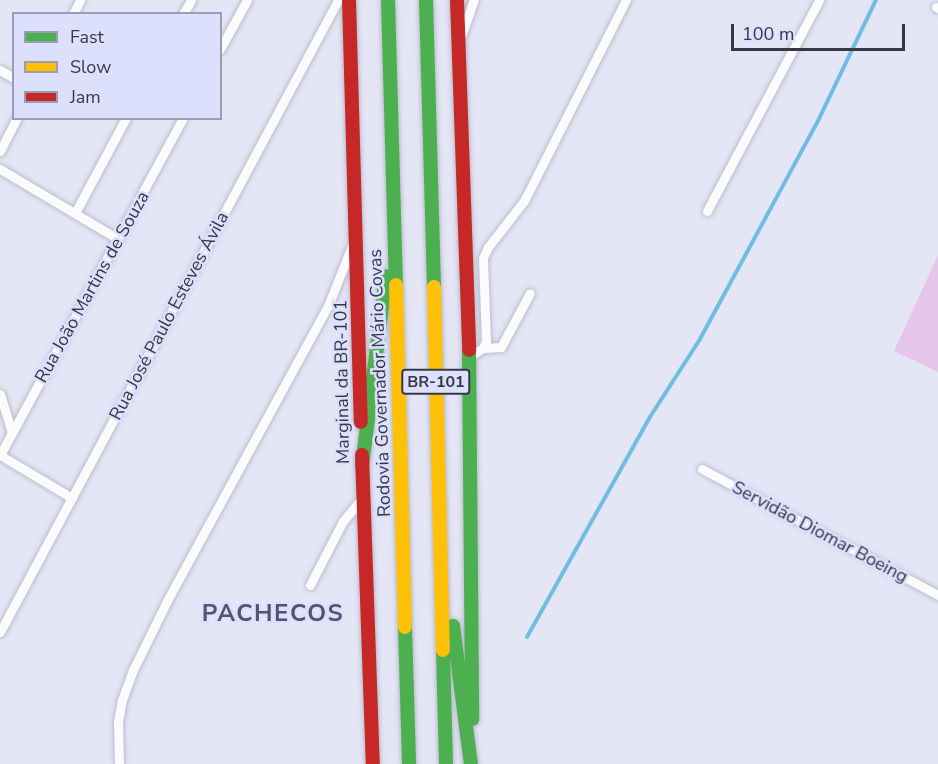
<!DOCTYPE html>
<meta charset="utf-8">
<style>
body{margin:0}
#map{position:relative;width:938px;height:764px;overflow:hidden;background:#e4e6f6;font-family:"Nunito Sans",sans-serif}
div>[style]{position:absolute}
.green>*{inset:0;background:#e5c6ea}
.stream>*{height:4px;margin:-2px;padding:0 2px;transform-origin:2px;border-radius:2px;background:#6fbde2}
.roads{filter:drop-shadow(0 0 2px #bbbdcb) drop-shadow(0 0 2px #bbbdcb)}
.street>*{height:9px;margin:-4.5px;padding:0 4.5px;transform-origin:4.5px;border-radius:4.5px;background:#fbfbfe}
.fast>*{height:14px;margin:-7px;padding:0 7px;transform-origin:7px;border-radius:7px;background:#4caf50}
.slow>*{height:14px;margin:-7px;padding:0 7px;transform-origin:7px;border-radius:7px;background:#ffc107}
.jam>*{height:14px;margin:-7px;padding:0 7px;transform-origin:7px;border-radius:7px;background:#c62828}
span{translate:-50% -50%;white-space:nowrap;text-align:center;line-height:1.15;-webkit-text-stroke:5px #dde0fd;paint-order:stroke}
.shield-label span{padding:2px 4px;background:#dde0fd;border:2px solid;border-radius:4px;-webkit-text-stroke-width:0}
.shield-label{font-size:16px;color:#363846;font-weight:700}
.street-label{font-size:18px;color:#363846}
.district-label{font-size:24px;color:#515372;font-weight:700;letter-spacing:1.5px}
.legend{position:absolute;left:12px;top:12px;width:210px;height:108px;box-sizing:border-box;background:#dde0fd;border:2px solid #9a9db4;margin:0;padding:8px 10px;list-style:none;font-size:18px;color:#363846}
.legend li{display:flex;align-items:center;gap:12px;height:30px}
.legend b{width:30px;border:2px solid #9a9db4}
.scale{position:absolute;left:731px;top:24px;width:174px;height:27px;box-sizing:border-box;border:3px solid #363846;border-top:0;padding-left:8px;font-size:18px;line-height:21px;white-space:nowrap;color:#363846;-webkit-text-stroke:4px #dde0fd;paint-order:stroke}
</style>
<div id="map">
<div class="green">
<div style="clip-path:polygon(938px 255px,938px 372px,894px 351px)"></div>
</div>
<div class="stream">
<div style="left:527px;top:637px;width:252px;rotate:-60.8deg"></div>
<div style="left:650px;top:417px;width:93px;rotate:-57.3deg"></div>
<div style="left:700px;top:339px;width:246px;rotate:-61.6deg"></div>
<div style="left:817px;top:123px;width:136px;rotate:-64.4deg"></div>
</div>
<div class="roads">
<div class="street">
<div style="left:936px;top:7px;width:2px;rotate:27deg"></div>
<div style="left:73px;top:14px;width:16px;rotate:-63deg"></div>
<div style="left:183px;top:14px;width:16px;rotate:-60deg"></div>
<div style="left:462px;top:34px;width:36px;rotate:-71deg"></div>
<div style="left:220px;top:49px;width:56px;rotate:-61.1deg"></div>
<div style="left:0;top:70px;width:16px;rotate:30deg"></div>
<div style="left:0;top:151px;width:37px;rotate:-63deg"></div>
<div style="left:0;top:169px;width:137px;rotate:30.7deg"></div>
<div style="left:707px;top:211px;width:239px;rotate:-62deg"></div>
<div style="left:75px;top:213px;width:108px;rotate:-61.8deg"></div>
<div style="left:483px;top:348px;width:18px;rotate:-3deg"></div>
<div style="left:501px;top:347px;width:61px;rotate:-61.8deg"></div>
<div style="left:469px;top:357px;width:17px;rotate:-33deg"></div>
<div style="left:483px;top:348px;width:8px;rotate:-67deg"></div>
<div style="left:486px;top:341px;width:83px;rotate:-92.1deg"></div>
<div style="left:483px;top:258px;width:12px;rotate:-66deg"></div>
<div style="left:488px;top:247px;width:58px;rotate:-52deg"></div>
<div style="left:524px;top:201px;width:225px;rotate:-63.1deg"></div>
<div style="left:0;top:394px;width:41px;rotate:72.9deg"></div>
<div style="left:0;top:455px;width:383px;rotate:-61.5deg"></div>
<div style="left:0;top:455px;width:84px;rotate:30.8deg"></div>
<div style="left:702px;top:469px;width:268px;rotate:28.1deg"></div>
<div style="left:310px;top:585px;width:72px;rotate:-62.7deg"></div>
<div style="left:343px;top:521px;width:31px;rotate:-50deg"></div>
<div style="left:0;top:632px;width:717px;rotate:-61.86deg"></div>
<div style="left:119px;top:764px;width:42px;rotate:-91.4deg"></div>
<div style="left:118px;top:722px;width:22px;rotate:-80deg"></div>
<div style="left:122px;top:700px;width:32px;rotate:-70deg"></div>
<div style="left:133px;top:670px;width:79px;rotate:-63.8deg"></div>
<div style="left:168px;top:599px;width:334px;rotate:-61.4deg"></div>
<div style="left:328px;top:306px;width:68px;rotate:-68.4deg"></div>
</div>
<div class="fast">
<div style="left:388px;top:0;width:285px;rotate:88.4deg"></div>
<div style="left:426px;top:0;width:287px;rotate:88.4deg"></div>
<div style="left:469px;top:350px;width:369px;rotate:89.5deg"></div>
<div style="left:362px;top:466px;width:191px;rotate:-82.8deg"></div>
<div style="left:453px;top:626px;width:139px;rotate:82.6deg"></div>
<div style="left:405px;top:627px;width:137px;rotate:88.3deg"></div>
<div style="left:443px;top:650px;width:114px;rotate:88.5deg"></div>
</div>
<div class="slow">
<div style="left:396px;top:285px;width:342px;rotate:88.5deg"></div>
<div style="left:434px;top:287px;width:363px;rotate:88.6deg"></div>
</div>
<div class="jam">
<div style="left:349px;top:0;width:422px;rotate:88.4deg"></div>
<div style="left:457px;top:0;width:350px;rotate:88deg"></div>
<div style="left:362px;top:455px;width:309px;rotate:88deg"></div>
</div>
</div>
<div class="shield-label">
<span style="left:436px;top:382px">BR-101</span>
</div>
<div class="street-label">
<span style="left:92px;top:287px;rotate:-61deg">Rua João Martins de Souza</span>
<span style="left:169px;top:316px;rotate:-62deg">Rua José Paulo Esteves Ávila</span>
<span style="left:342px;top:382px;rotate:-91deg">Marginal da BR-101</span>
<span style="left:380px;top:383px;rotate:-92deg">Rodovia Governador Mário Covas</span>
<span style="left:820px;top:532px;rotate:28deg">Servidão Diomar Boeing</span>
</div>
<div class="district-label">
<span style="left:273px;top:614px">PACHECOS</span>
</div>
<ul class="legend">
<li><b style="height:8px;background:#4caf50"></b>Fast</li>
<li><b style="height:8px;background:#ffc107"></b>Slow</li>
<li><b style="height:8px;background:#c62828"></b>Jam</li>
</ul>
<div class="scale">100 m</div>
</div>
